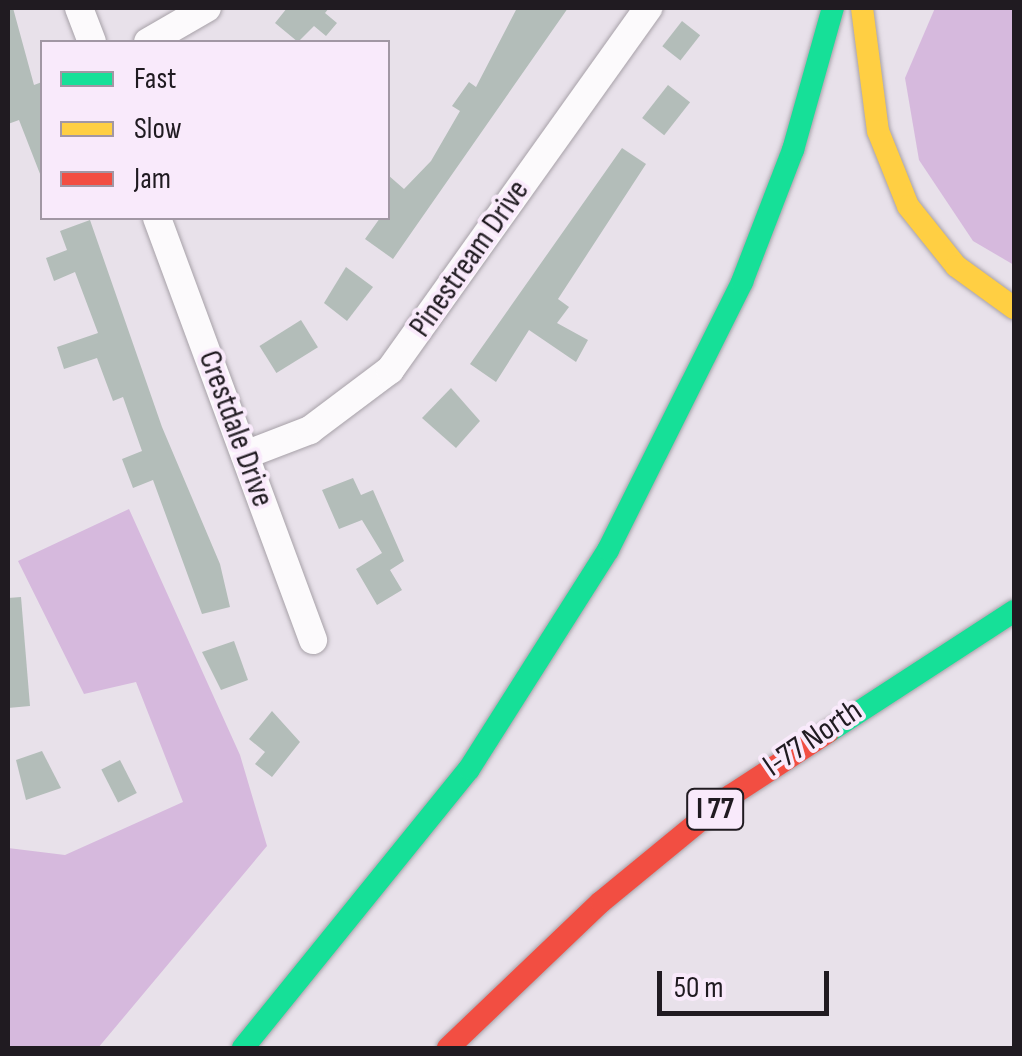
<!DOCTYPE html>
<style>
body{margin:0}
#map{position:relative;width:1022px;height:1056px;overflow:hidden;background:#e8e1ea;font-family:"Sofia Sans Condensed",sans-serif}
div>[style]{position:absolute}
.forest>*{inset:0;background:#d6b9dd}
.building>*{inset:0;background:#b3bdb9;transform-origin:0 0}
.roads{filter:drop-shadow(0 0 2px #a7a1a8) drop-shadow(0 0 2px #a7a1a8)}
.street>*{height:28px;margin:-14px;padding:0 14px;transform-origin:14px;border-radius:14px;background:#fcfafc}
.fast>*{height:22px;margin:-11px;padding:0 11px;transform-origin:11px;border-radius:11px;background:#16e098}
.slow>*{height:22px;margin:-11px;padding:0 11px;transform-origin:11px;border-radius:11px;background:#ffcf43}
.jam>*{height:22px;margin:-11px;padding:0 11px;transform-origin:11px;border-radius:11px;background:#f24e42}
span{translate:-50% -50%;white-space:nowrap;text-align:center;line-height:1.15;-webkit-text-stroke:8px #f9eafb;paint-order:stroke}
.shield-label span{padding:2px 8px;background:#f9eafb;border:2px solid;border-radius:8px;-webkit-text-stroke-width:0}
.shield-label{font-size:30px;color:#201b21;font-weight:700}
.street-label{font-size:32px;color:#201b21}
.frame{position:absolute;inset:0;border:10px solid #201b21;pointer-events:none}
.legend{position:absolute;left:40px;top:40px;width:350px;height:180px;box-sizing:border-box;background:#f9eafb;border:2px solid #a297a4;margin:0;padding:12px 18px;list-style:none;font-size:30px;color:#201b21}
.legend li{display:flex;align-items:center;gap:20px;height:50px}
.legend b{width:50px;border:2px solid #a297a4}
.scale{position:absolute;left:657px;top:971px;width:172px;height:45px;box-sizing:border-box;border:5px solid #201b21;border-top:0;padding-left:12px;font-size:30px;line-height:35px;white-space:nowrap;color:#201b21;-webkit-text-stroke:8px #f9eafb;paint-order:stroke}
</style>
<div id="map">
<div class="forest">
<div style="clip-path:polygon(935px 8px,1014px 8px,1014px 265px,973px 241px,919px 160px,905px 78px)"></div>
<div style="clip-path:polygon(129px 509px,240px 755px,267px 846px,98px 1048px,8px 1048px,8px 848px,65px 855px,183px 802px,136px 682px,84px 694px,18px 561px)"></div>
</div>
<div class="building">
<div style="clip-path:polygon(8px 8px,13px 8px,34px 85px,42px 82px,42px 179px,19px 120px,8px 124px)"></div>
<div style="clip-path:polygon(287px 8px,329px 8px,325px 13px,337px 23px,326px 36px,314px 26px,298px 42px,275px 23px)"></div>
<div style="clip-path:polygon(517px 8px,568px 8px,393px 259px,365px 239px,380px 218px,388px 218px,388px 175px,404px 189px,431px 161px,460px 111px,452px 106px,469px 82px,476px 87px)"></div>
<div style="left:682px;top:21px;width:23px;height:32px;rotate:38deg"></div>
<div style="left:668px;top:85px;width:28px;height:42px;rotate:38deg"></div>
<div style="clip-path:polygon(622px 148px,646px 164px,558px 299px,569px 307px,557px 323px,588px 340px,576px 362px,529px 330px,496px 382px,470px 364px)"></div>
<div style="clip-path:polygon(90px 220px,162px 427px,220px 564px,230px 607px,202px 614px,153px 480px,133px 488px,122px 459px,142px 451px,123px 397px,113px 401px,97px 358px,64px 369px,57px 347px,98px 333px,75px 272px,54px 281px,46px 258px,67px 250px,60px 231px)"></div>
<div style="clip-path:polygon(346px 267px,373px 287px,347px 321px,324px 303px)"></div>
<div style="left:301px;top:320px;width:32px;height:49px;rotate:58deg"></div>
<div style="clip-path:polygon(451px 388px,480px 421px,456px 448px,422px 418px)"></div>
<div style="clip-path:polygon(353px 478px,361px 495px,373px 490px,404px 561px,390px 570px,402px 590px,377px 605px,356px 569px,382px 553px,362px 520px,339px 529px,322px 490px)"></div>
<div style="clip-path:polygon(21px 597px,30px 706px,8px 708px,8px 598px)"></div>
<div style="clip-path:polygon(234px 641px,248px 680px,221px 690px,202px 652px)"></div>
<div style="clip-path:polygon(272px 711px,300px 742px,272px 777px,255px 764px,265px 752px,249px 739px)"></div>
<div style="clip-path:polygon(42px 751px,61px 788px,26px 800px,16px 760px)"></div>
<div style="left:120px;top:760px;width:37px;height:21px;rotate:63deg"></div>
</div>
<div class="roads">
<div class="street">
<div style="left:79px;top:8px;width:36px;rotate:69deg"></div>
<div style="left:148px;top:42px;width:68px;rotate:-30deg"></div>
<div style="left:157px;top:218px;width:450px;rotate:69.7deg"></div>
<div style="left:245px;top:455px;width:70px;rotate:-21deg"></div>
<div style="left:310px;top:430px;width:100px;rotate:-36.9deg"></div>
<div style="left:390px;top:370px;width:445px;rotate:-54.5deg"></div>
</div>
<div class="fast">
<div style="left:828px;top:732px;width:222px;rotate:-33deg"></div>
<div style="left:243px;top:1048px;width:359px;rotate:-51deg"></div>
<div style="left:469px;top:769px;width:259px;rotate:-57.6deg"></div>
<div style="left:608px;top:550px;width:300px;rotate:-63.4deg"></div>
<div style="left:742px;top:282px;width:142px;rotate:-68.9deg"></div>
<div style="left:793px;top:150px;width:148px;rotate:-74.3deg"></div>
</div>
<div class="slow">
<div style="left:862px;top:8px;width:124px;rotate:82.6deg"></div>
<div style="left:878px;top:131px;width:81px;rotate:68.2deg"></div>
<div style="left:908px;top:206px;width:77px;rotate:51.3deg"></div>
<div style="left:956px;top:266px;width:72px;rotate:35.9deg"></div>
</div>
<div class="jam">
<div style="left:448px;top:1048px;width:211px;rotate:-43.7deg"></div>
<div style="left:601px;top:902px;width:167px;rotate:-39.4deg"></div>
<div style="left:730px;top:796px;width:117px;rotate:-33.1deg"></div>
</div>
</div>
<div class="shield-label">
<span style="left:715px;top:809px">I 77</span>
</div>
<div class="street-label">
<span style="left:470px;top:259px;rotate:-55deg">Pinestream Drive</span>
<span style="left:235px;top:429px;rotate:70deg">Crestdale Drive</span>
<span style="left:813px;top:739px;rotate:-34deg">I-77 North</span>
</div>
<div class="frame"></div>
<ul class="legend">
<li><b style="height:12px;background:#16e098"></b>Fast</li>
<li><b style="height:12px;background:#ffcf43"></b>Slow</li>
<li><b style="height:12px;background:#f24e42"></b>Jam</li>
</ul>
<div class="scale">50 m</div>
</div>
